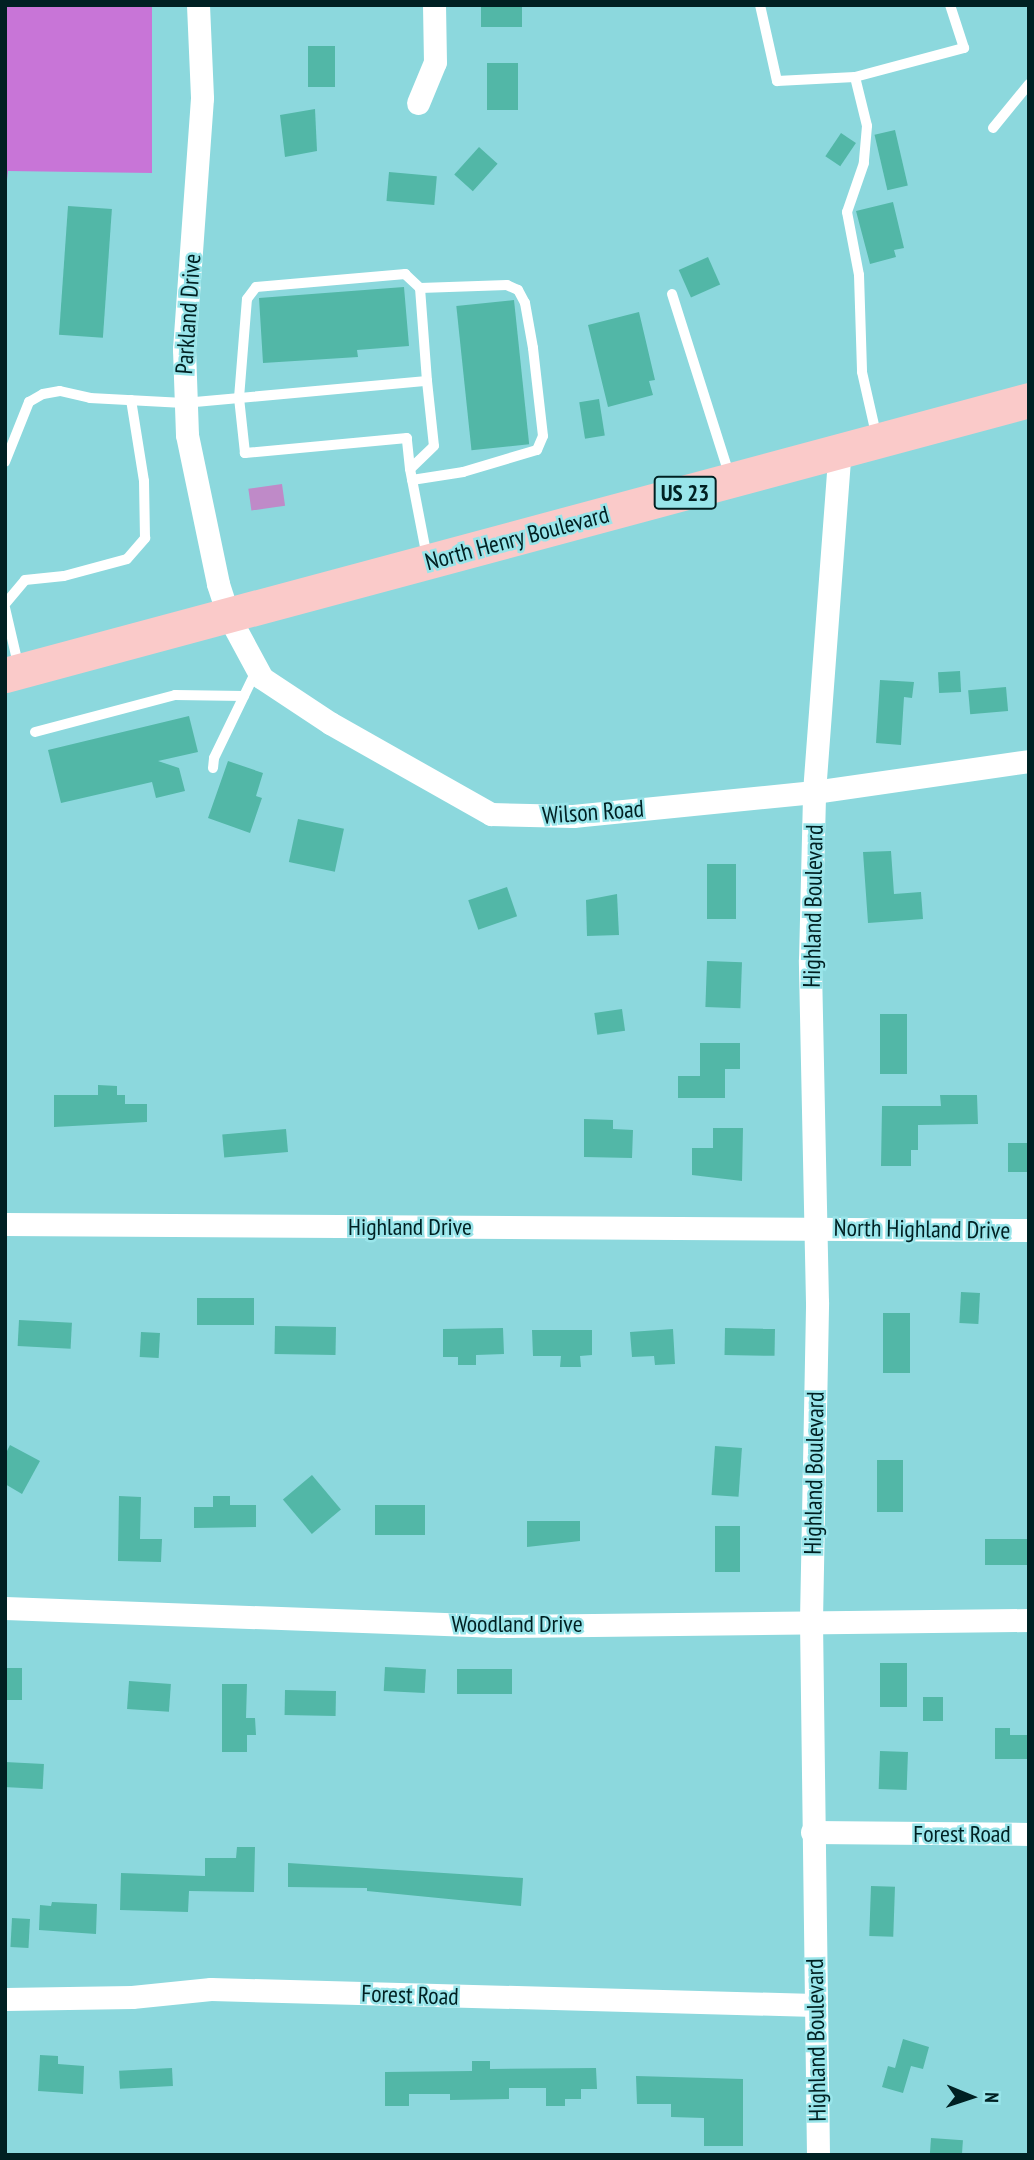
<!DOCTYPE html>
<style>
body{margin:0}
#map{position:relative;width:1034px;height:2160px;overflow:hidden;background:#8cd8dd;font-family:"PT Sans Narrow",sans-serif}
div>[style]{position:absolute}
.green>*{inset:0;background:#bf8ac8;transform-origin:0 0}
.forest>*{inset:0;background:#c875d7}
.building>*{inset:0;background:#52b7a7;transform-origin:0 0}
.lane>*{height:10px;margin:-5px;padding:0 5px;transform-origin:5px;border-radius:5px;background:#fff}
.street>*{height:23px;margin:-11.5px;padding:0 11.5px;transform-origin:11.5px;border-radius:11.5px;background:#fff}
.primary>*{height:35px;margin:-17.5px;padding:0 17.5px;transform-origin:17.5px;border-radius:17.5px;background:#facac9}
span{translate:-50% -50%;white-space:nowrap;text-align:center;line-height:1.15;-webkit-text-stroke:5px #99e5ea;paint-order:stroke}
.shield-label span{padding:2px 5px;background:#99e5ea;border:2px solid;border-radius:5px;-webkit-text-stroke-width:0}
.shield-label{font-size:23px;color:#002022;font-weight:700}
.street-label{font-size:24px;color:#002022}
.frame{position:absolute;inset:0;border:7px solid #002022;pointer-events:none}
.north{position:absolute;left:936px;top:2062px;width:70px;height:70px;-webkit-text-stroke:5px #99e5ea;paint-order:stroke;rotate:92deg;font-size:19px;font-weight:700;line-height:28px;text-align:center;color:#002022}
.north::after{content:'';display:block;margin:auto;width:24px;height:32px;background:#002022;clip-path:polygon(50% 0,100% 100%,50% 72%,0 100%)}
</style>
<div id="map">
<div class="green">
<div style="left:282px;top:484px;width:22px;height:34px;rotate:82deg"></div>
</div>
<div class="forest">
<div style="clip-path:polygon(5px 5px,152px 5px,152px 173px,8px 171px,5px 196px)"></div>
</div>
<div class="building">
<div style="left:481px;top:5px;width:41px;height:22px"></div>
<div style="left:308px;top:46px;width:27px;height:41px"></div>
<div style="left:487px;top:63px;width:31px;height:47px"></div>
<div style="clip-path:polygon(315px 109px,317px 151px,285px 157px,280px 115px)"></div>
<div style="left:895px;top:130px;width:57px;height:21px;rotate:77deg"></div>
<div style="left:841px;top:133px;width:18px;height:28px;rotate:34deg"></div>
<div style="left:479px;top:147px;width:25px;height:37px;rotate:42deg"></div>
<div style="left:389px;top:172px;width:48px;height:29px;rotate:5deg"></div>
<div style="clip-path:polygon(893px 202px,904px 248px,894px 250px,896px 257px,870px 264px,856px 211px)"></div>
<div style="left:68px;top:206px;width:44px;height:129px;rotate:4deg"></div>
<div style="left:708px;top:257px;width:30px;height:32px;rotate:66deg"></div>
<div style="clip-path:polygon(404px 287px,409px 346px,357px 350px,358px 357px,263px 363px,259px 298px)"></div>
<div style="left:514px;top:300px;width:145px;height:58px;rotate:84deg"></div>
<div style="clip-path:polygon(639px 312px,655px 380px,649px 381px,653px 395px,608px 407px,588px 325px)"></div>
<div style="left:599px;top:399px;width:37px;height:20px;rotate:81deg"></div>
<div style="left:960px;top:671px;width:21px;height:22px;rotate:87deg"></div>
<div style="clip-path:polygon(880px 680px,914px 682px,912px 698px,904px 697px,901px 745px,876px 743px)"></div>
<div style="left:1006px;top:687px;width:24px;height:38px;rotate:85deg"></div>
<div style="clip-path:polygon(189px 716px,198px 752px,158px 761px,179px 768px,185px 791px,156px 798px,152px 782px,61px 803px,48px 750px)"></div>
<div style="clip-path:polygon(228px 761px,263px 773px,256px 796px,262px 798px,250px 833px,208px 818px)"></div>
<div style="left:298px;top:819px;width:47px;height:44px;rotate:12deg"></div>
<div style="clip-path:polygon(891px 851px,894px 894px,921px 892px,923px 919px,868px 923px,863px 852px)"></div>
<div style="left:707px;top:864px;width:29px;height:55px"></div>
<div style="left:507px;top:887px;width:31px;height:41px;rotate:71deg"></div>
<div style="clip-path:polygon(617px 894px,619px 935px,587px 936px,586px 900px)"></div>
<div style="left:707px;top:961px;width:35px;height:46px;rotate:2deg"></div>
<div style="left:622px;top:1009px;width:22px;height:28px;rotate:82deg"></div>
<div style="left:907px;top:1014px;width:60px;height:27px;rotate:90deg"></div>
<div style="clip-path:polygon(700px 1043px,740px 1043px,740px 1069px,725px 1069px,725px 1098px,678px 1098px,678px 1076px,700px 1076px)"></div>
<div style="clip-path:polygon(98px 1085px,117px 1086px,117px 1095px,125px 1095px,125px 1104px,147px 1104px,147px 1122px,54px 1127px,54px 1095px,98px 1095px)"></div>
<div style="clip-path:polygon(940px 1095px,977px 1095px,978px 1124px,918px 1125px,918px 1150px,911px 1150px,911px 1166px,881px 1166px,882px 1106px,941px 1106px)"></div>
<div style="clip-path:polygon(584px 1119px,613px 1120px,613px 1129px,633px 1130px,632px 1158px,584px 1157px)"></div>
<div style="clip-path:polygon(713px 1128px,743px 1128px,742px 1181px,692px 1175px,692px 1148px,713px 1148px)"></div>
<div style="left:286px;top:1129px;width:23px;height:64px;rotate:85deg"></div>
<div style="left:1008px;top:1143px;width:21px;height:29px"></div>
<div style="left:961px;top:1292px;width:19px;height:31px;rotate:3deg"></div>
<div style="left:197px;top:1298px;width:57px;height:27px"></div>
<div style="left:883px;top:1313px;width:27px;height:60px"></div>
<div style="left:19px;top:1320px;width:53px;height:26px;rotate:3deg"></div>
<div style="left:275px;top:1326px;width:61px;height:28px;rotate:1deg"></div>
<div style="clip-path:polygon(503px 1328px,504px 1354px,476px 1355px,476px 1365px,458px 1365px,458px 1357px,443px 1357px,443px 1329px)"></div>
<div style="left:725px;top:1328px;width:50px;height:27px;rotate:1deg"></div>
<div style="clip-path:polygon(673px 1329px,675px 1364px,655px 1365px,654px 1356px,632px 1357px,630px 1332px)"></div>
<div style="clip-path:polygon(532px 1330px,592px 1330px,592px 1355px,580px 1356px,581px 1367px,560px 1367px,561px 1356px,533px 1356px)"></div>
<div style="left:141px;top:1332px;width:19px;height:25px;rotate:3deg"></div>
<div style="clip-path:polygon(10px 1445px,40px 1461px,22px 1494px,5px 1484px,5px 1455px)"></div>
<div style="left:715px;top:1446px;width:27px;height:49px;rotate:4deg"></div>
<div style="left:877px;top:1460px;width:26px;height:52px"></div>
<div style="left:312px;top:1475px;width:45px;height:38px;rotate:50deg"></div>
<div style="clip-path:polygon(119px 1496px,141px 1497px,140px 1539px,162px 1539px,161px 1562px,118px 1561px)"></div>
<div style="clip-path:polygon(213px 1496px,230px 1496px,230px 1505px,256px 1505px,256px 1527px,194px 1528px,194px 1507px,213px 1507px)"></div>
<div style="left:375px;top:1505px;width:50px;height:30px"></div>
<div style="clip-path:polygon(527px 1521px,580px 1521px,580px 1541px,527px 1547px)"></div>
<div style="left:715px;top:1526px;width:25px;height:46px"></div>
<div style="left:1029px;top:1539px;width:26px;height:44px;rotate:90deg"></div>
<div style="left:880px;top:1663px;width:27px;height:44px"></div>
<div style="left:385px;top:1667px;width:41px;height:24px;rotate:3deg"></div>
<div style="left:5px;top:1668px;width:17px;height:32px"></div>
<div style="left:457px;top:1669px;width:55px;height:25px"></div>
<div style="left:129px;top:1681px;width:42px;height:28px;rotate:4deg"></div>
<div style="clip-path:polygon(222px 1684px,247px 1684px,246px 1718px,255px 1718px,256px 1735px,247px 1735px,247px 1752px,222px 1752px)"></div>
<div style="left:285px;top:1690px;width:51px;height:25px;rotate:1deg"></div>
<div style="left:923px;top:1697px;width:20px;height:24px"></div>
<div style="clip-path:polygon(995px 1728px,1010px 1728px,1010px 1735px,1029px 1735px,1029px 1759px,995px 1759px)"></div>
<div style="left:880px;top:1751px;width:28px;height:38px;rotate:2deg"></div>
<div style="left:5px;top:1762px;width:39px;height:25px;rotate:3deg"></div>
<div style="clip-path:polygon(237px 1847px,255px 1847px,254px 1892px,189px 1891px,188px 1912px,120px 1910px,121px 1873px,205px 1876px,205px 1858px,236px 1858px)"></div>
<div style="clip-path:polygon(288px 1863px,523px 1878px,521px 1906px,367px 1891px,367px 1888px,288px 1887px)"></div>
<div style="left:871px;top:1886px;width:24px;height:50px;rotate:2deg"></div>
<div style="clip-path:polygon(52px 1902px,97px 1904px,96px 1934px,39px 1930px,40px 1905px,51px 1906px)"></div>
<div style="left:12px;top:1918px;width:18px;height:29px;rotate:3deg"></div>
<div style="clip-path:polygon(903px 2039px,929px 2047px,923px 2069px,911px 2066px,903px 2093px,882px 2087px,888px 2066px,895px 2068px)"></div>
<div style="clip-path:polygon(40px 2055px,58px 2056px,58px 2064px,84px 2066px,83px 2094px,38px 2091px)"></div>
<div style="clip-path:polygon(472px 2061px,490px 2061px,490px 2069px,596px 2068px,597px 2089px,581px 2089px,581px 2099px,565px 2099px,565px 2106px,546px 2106px,546px 2088px,509px 2088px,509px 2099px,450px 2100px,450px 2094px,409px 2094px,409px 2106px,385px 2106px,385px 2072px,472px 2071px)"></div>
<div style="left:172px;top:2068px;width:18px;height:53px;rotate:87deg"></div>
<div style="clip-path:polygon(636px 2076px,743px 2079px,743px 2146px,704px 2146px,704px 2118px,671px 2117px,671px 2104px,637px 2104px)"></div>
<div style="left:931px;top:2138px;width:32px;height:17px;rotate:4deg"></div>
</div>
<div class="lane">
<div style="left:760px;top:5px;width:78px;rotate:77.4deg"></div>
<div style="left:777px;top:81px;width:78px;rotate:-2.9deg"></div>
<div style="left:855px;top:77px;width:113px;rotate:-14.9deg"></div>
<div style="left:964px;top:48px;width:45px;rotate:-108deg"></div>
<div style="left:855px;top:77px;width:50px;rotate:76.2deg"></div>
<div style="left:867px;top:126px;width:37px;rotate:95deg"></div>
<div style="left:864px;top:163px;width:52px;rotate:109.1deg"></div>
<div style="left:847px;top:212px;width:64px;rotate:79.2deg"></div>
<div style="left:859px;top:275px;width:97px;rotate:88.2deg"></div>
<div style="left:862px;top:372px;width:68px;rotate:77.2deg"></div>
<div style="left:993px;top:128px;width:57px;rotate:-50.7deg"></div>
<div style="left:672px;top:294px;width:189px;rotate:72.4deg"></div>
<div style="left:5px;top:462px;width:65px;rotate:-68.2deg"></div>
<div style="left:29px;top:402px;width:16px;rotate:-30deg"></div>
<div style="left:43px;top:394px;width:17px;rotate:-10deg"></div>
<div style="left:60px;top:391px;width:31px;rotate:13deg"></div>
<div style="left:90px;top:398px;width:94px;rotate:3deg"></div>
<div style="left:184px;top:403px;width:244px;rotate:-5.2deg"></div>
<div style="left:427px;top:381px;width:65px;rotate:83.9deg"></div>
<div style="left:434px;top:446px;width:33px;rotate:136deg"></div>
<div style="left:410px;top:469px;width:90px;rotate:79.1deg"></div>
<div style="left:410px;top:469px;width:31px;rotate:-96deg"></div>
<div style="left:407px;top:438px;width:163px;rotate:174.7deg"></div>
<div style="left:245px;top:453px;width:55px;rotate:-96.2deg"></div>
<div style="left:239px;top:398px;width:99px;rotate:-85.4deg"></div>
<div style="left:247px;top:299px;width:15px;rotate:-53deg"></div>
<div style="left:256px;top:287px;width:150px;rotate:-5deg"></div>
<div style="left:405px;top:274px;width:21px;rotate:43deg"></div>
<div style="left:412px;top:480px;width:52px;rotate:-8.9deg"></div>
<div style="left:463px;top:472px;width:77px;rotate:-16.6deg"></div>
<div style="left:537px;top:450px;width:15px;rotate:-67deg"></div>
<div style="left:543px;top:436px;width:89px;rotate:-96.5deg"></div>
<div style="left:533px;top:348px;width:46px;rotate:-100.1deg"></div>
<div style="left:525px;top:303px;width:15px;rotate:-118deg"></div>
<div style="left:518px;top:290px;width:12px;rotate:-156deg"></div>
<div style="left:507px;top:285px;width:87px;rotate:178deg"></div>
<div style="left:420px;top:288px;width:93px;rotate:85.7deg"></div>
<div style="left:5px;top:604px;width:31px;rotate:-50deg"></div>
<div style="left:25px;top:580px;width:39px;rotate:-6deg"></div>
<div style="left:64px;top:576px;width:65px;rotate:-15.1deg"></div>
<div style="left:127px;top:559px;width:28px;rotate:-49deg"></div>
<div style="left:145px;top:538px;width:57px;rotate:-91deg"></div>
<div style="left:144px;top:481px;width:82px;rotate:-99.1deg"></div>
<div style="left:5px;top:608px;width:62px;rotate:76.9deg"></div>
<div style="left:35px;top:732px;width:145px;rotate:-14.8deg"></div>
<div style="left:175px;top:695px;width:69px;rotate:0.8deg"></div>
<div style="left:213px;top:768px;width:10px;rotate:-84deg"></div>
<div style="left:214px;top:758px;width:97px;rotate:-64.2deg"></div>
</div>
<div class="street">
<div style="left:198px;top:5px;width:93px;rotate:87.5deg"></div>
<div style="left:202px;top:98px;width:252px;rotate:94.1deg"></div>
<div style="left:184px;top:349px;width:86px;rotate:88deg"></div>
<div style="left:187px;top:435px;width:152px;rotate:78.2deg"></div>
<div style="left:218px;top:584px;width:35px;rotate:72deg"></div>
<div style="left:229px;top:617px;width:69px;rotate:61.6deg"></div>
<div style="left:262px;top:678px;width:82px;rotate:33.5deg"></div>
<div style="left:330px;top:723px;width:185px;rotate:29.5deg"></div>
<div style="left:491px;top:814px;width:82px;rotate:1.4deg"></div>
<div style="left:573px;top:816px;width:242px;rotate:-5.7deg"></div>
<div style="left:814px;top:792px;width:217px;rotate:-8.2deg"></div>
<div style="left:418px;top:103px;width:44px;rotate:-67.5deg"></div>
<div style="left:435px;top:62px;width:57px;rotate:-91deg"></div>
<div style="left:5px;top:1224px;width:1024px;rotate:0.34deg"></div>
<div style="left:5px;top:1608px;width:494px;rotate:2.1deg"></div>
<div style="left:499px;top:1626px;width:530px;rotate:-0.65deg"></div>
<div style="left:812px;top:1832px;width:217px;rotate:0.5deg"></div>
<div style="left:5px;top:1999px;width:127px;rotate:-0.9deg"></div>
<div style="left:132px;top:1997px;width:79px;rotate:-5.8deg"></div>
<div style="left:211px;top:1989px;width:604px;rotate:1.52deg"></div>
<div style="left:818px;top:2155px;width:535px;rotate:-90.75deg"></div>
<div style="left:811px;top:1620px;width:318px;rotate:-88.9deg"></div>
<div style="left:817px;top:1302px;width:342px;rotate:-91.2deg"></div>
<div style="left:810px;top:960px;width:168px;rotate:-88.6deg"></div>
<div style="left:814px;top:792px;width:343px;rotate:-85.7deg"></div>
</div>
<div class="primary">
<div style="left:5px;top:675px;width:1060px;rotate:-15.03deg"></div>
</div>
<div class="shield-label">
<span style="left:685px;top:493px">US 23</span>
</div>
<div class="street-label">
<span style="left:188px;top:314px;rotate:-86deg">Parkland Drive</span>
<span style="left:517px;top:538px;rotate:-15deg">North Henry Boulevard</span>
<span style="left:593px;top:812px;rotate:-4deg">Wilson Road</span>
<span style="left:813px;top:906px;rotate:-89deg">Highland Boulevard</span>
<span style="left:410px;top:1227px">Highland Drive</span>
<span style="left:922px;top:1229px;rotate:1deg">North Highland Drive</span>
<span style="left:814px;top:1473px;rotate:-89deg">Highland Boulevard</span>
<span style="left:517px;top:1624px">Woodland Drive</span>
<span style="left:962px;top:1834px">Forest Road</span>
<span style="left:410px;top:1995px;rotate:2deg">Forest Road</span>
<span style="left:816px;top:2040px;rotate:-91deg">Highland Boulevard</span>
</div>
<div class="frame"></div>
<div class="north">N</div>
</div>
